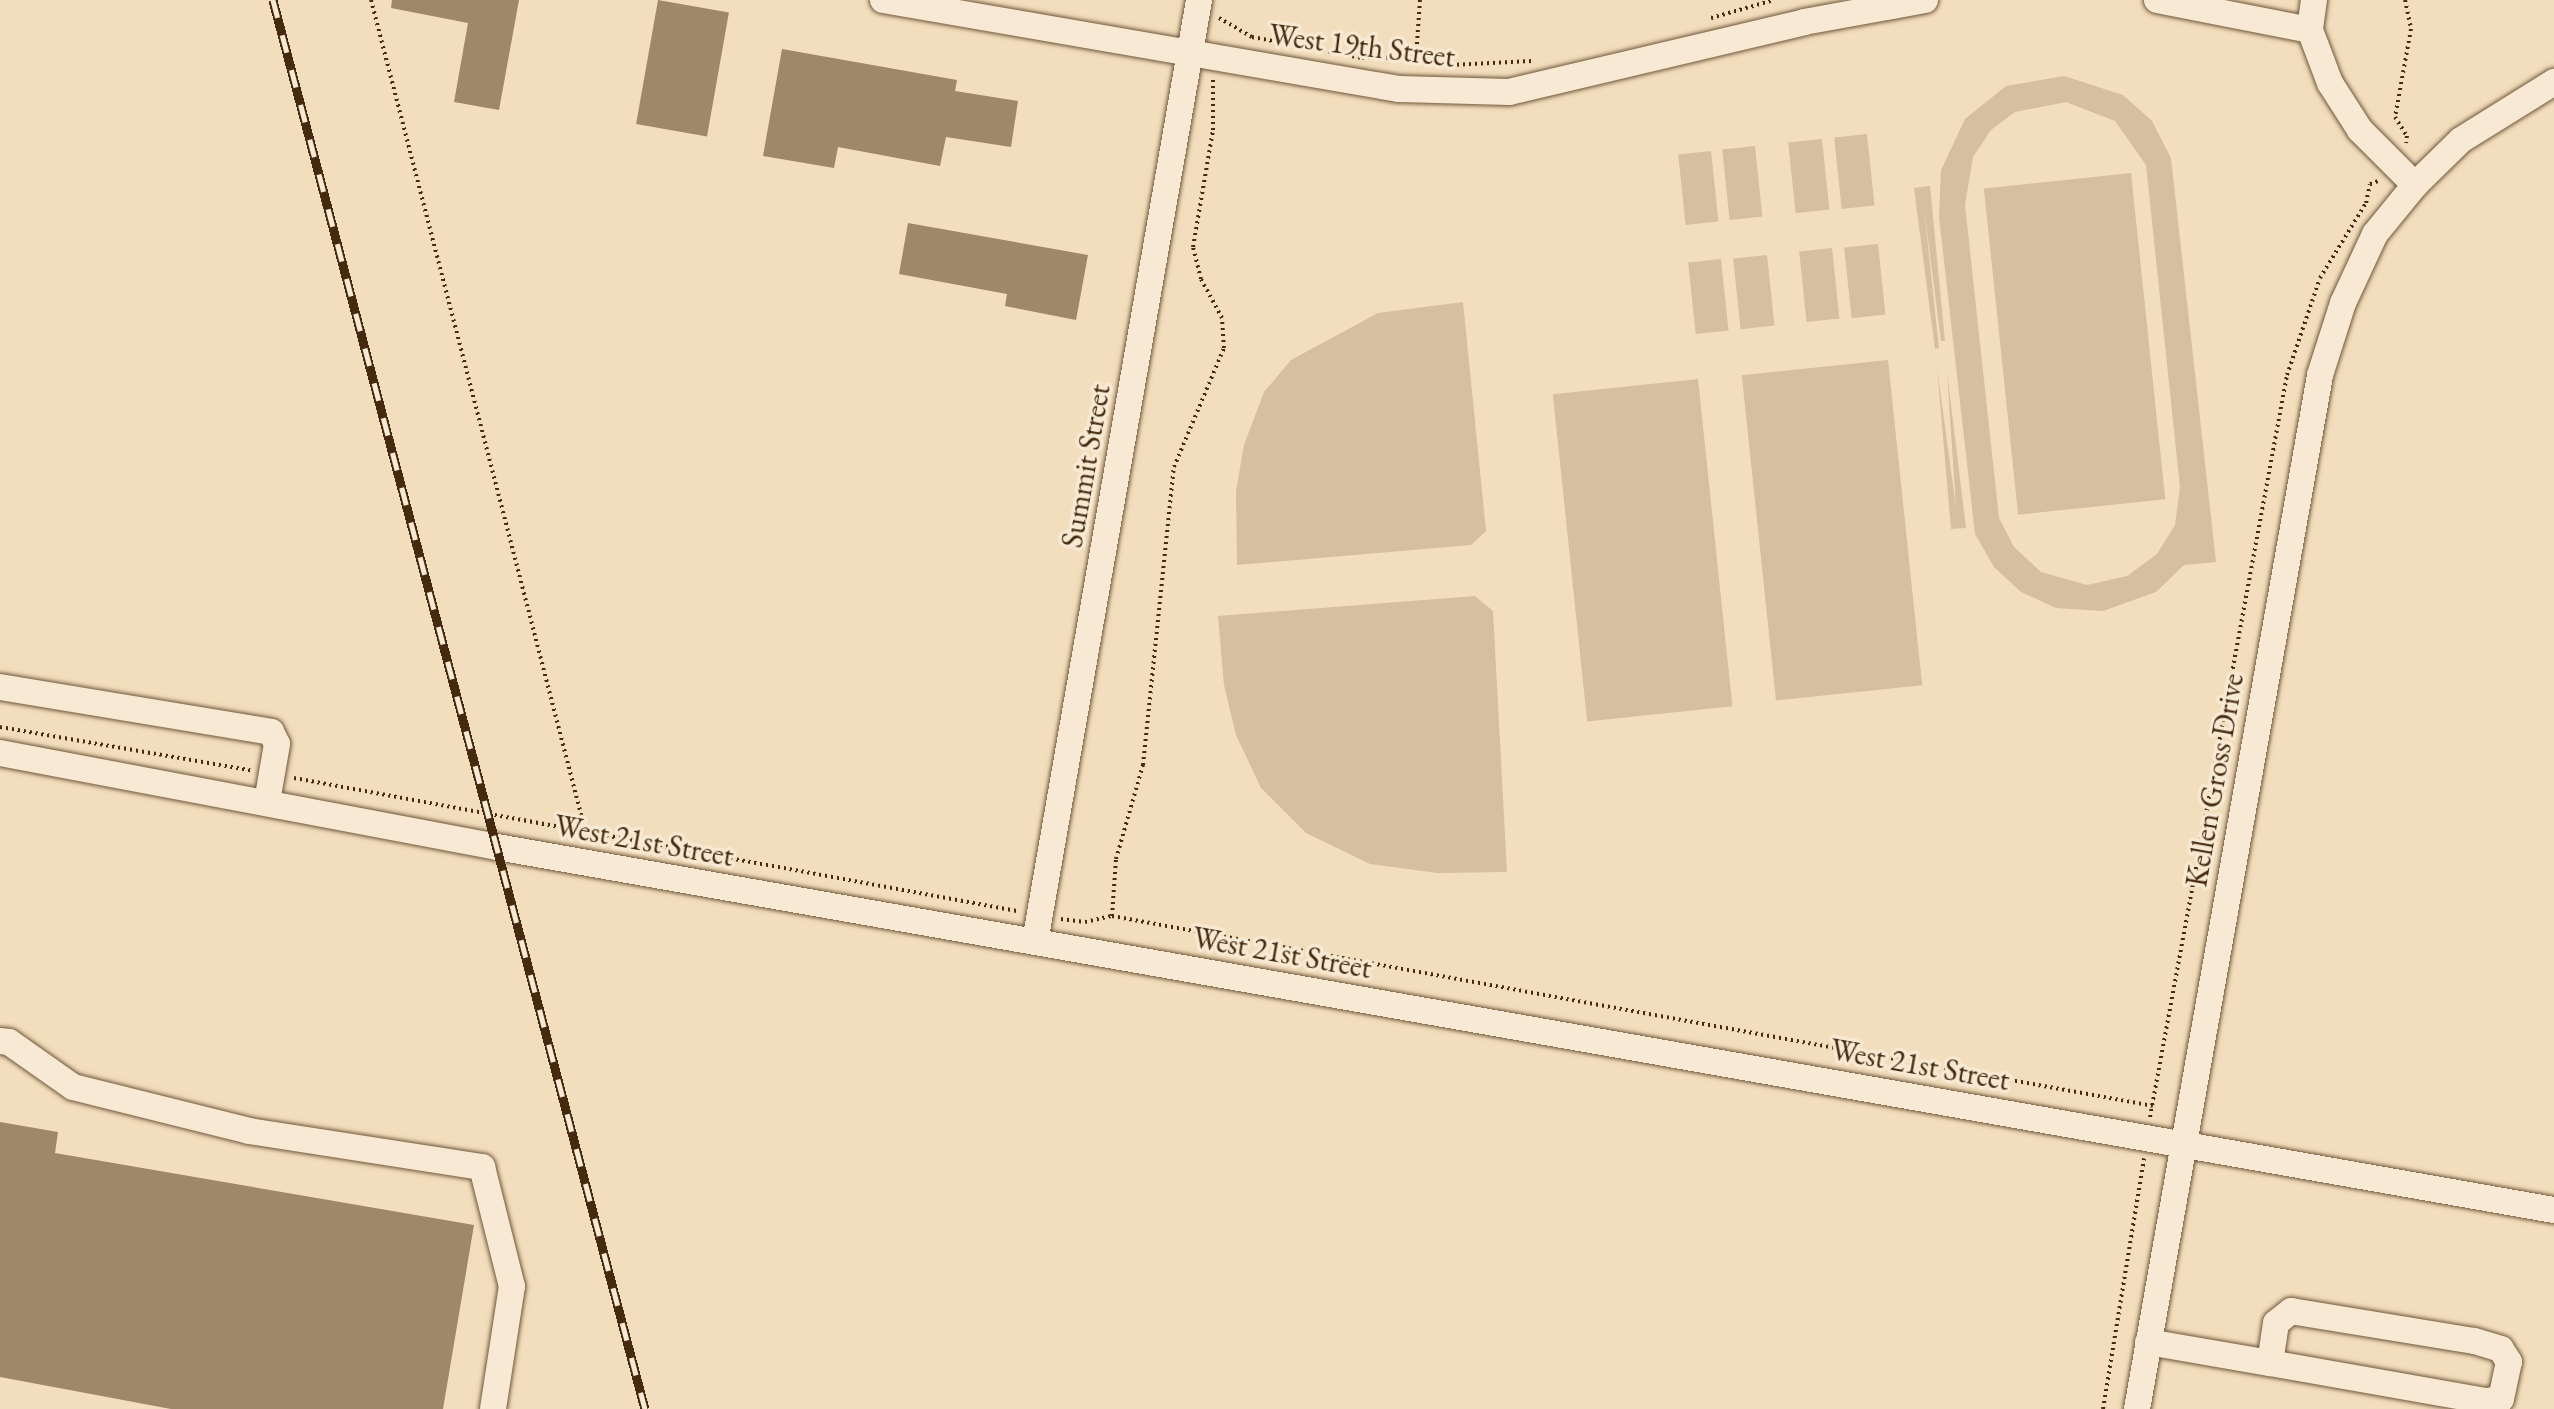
<!DOCTYPE html>
<style>
body{margin:0}
#map{position:relative;width:2554px;height:1409px;overflow:hidden;background:#f2ddbc;font-family:"EB Garamond",serif}
div>[style]{position:absolute}
.green>*{inset:0;background:#d5bf9f;transform-origin:0 0}
.building>*{inset:0;background:#9f8769;transform-origin:0 0}
.path>*{height:4px;margin-top:-2px;transform-origin:0;background:repeating-linear-gradient(90deg,#452a0f 0 2px,transparent 0 6px)}
.roads{filter:drop-shadow(0 0 2px #70573a) drop-shadow(0 0 2px #70573a)}
.minor>*{height:26px;margin:-13px;padding:0 13px;transform-origin:13px;border-radius:13px;background:#f7e9d3}
.rail>*{height:9px;margin-top:-4.5px;transform-origin:0;background:repeating-linear-gradient(90deg,#f7e9d3 0 18px,#452a0f 0 36px);box-sizing:border-box;border-block:2px solid #452a0f}
span{translate:-50% -50%;white-space:nowrap;text-align:center;line-height:1.15;-webkit-text-stroke:7px #f7e9d3;paint-order:stroke}
.street-label{font-size:30px;color:#452a0f}
</style>
<div id="map">
<div class="green">
<div style="clip-path:polygon(evenodd,2064px 76px,2123px 95px,2152px 121px,2171px 158px,2216px 562px,2184px 565px,2156px 592px,2103px 611px,2056px 608px,2021px 592px,1994px 567px,1975px 534px,1939px 217px,1941px 170px,1965px 119px,2006px 86px,2064px 76px,2066px 102px,2115px 121px,2146px 165px,2180px 487px,2175px 525px,2157px 554px,2127px 576px,2087px 585px,2041px 572px,2014px 547px,1999px 518px,1965px 205px,1973px 157px,1991px 130px,2015px 112px,2066px 102px)"></div>
<div style="left:1867px;top:134px;width:72px;height:33px;rotate:84deg"></div>
<div style="left:1822px;top:139px;width:71px;height:34px;rotate:84deg"></div>
<div style="left:1755px;top:146px;width:71px;height:33px;rotate:84deg"></div>
<div style="left:1711px;top:151px;width:71px;height:33px;rotate:84deg"></div>
<div style="left:2131px;top:173px;width:328px;height:148px;rotate:84deg"></div>
<div style="clip-path:polygon(1930px 186px,1945px 341px,1941px 341px,1924px 208px,1939px 348px,1935px 349px,1914px 188px)"></div>
<div style="left:1878px;top:244px;width:71px;height:34px;rotate:84deg"></div>
<div style="left:1832px;top:248px;width:71px;height:33px;rotate:84deg"></div>
<div style="left:1767px;top:255px;width:71px;height:34px;rotate:84deg"></div>
<div style="left:1721px;top:259px;width:72px;height:33px;rotate:84deg"></div>
<div style="clip-path:polygon(1463px 302px,1486px 531px,1471px 545px,1237px 565px,1236px 491px,1244px 445px,1264px 392px,1291px 360px,1378px 313px)"></div>
<div style="left:1888px;top:360px;width:327px;height:147px;rotate:84deg"></div>
<div style="clip-path:polygon(1937px 368px,1956px 507px,1947px 372px,1966px 528px,1951px 529px)"></div>
<div style="left:1698px;top:379px;width:329px;height:146px;rotate:84deg"></div>
<div style="clip-path:polygon(1475px 596px,1493px 611px,1507px 872px,1437px 873px,1370px 864px,1306px 833px,1261px 788px,1236px 735px,1224px 685px,1218px 616px)"></div>
</div>
<div class="building">
<div style="clip-path:polygon(392px 0,519px 0,499px 110px,454px 102px,468px 23px,391px 8px)"></div>
<div style="left:658px;top:0;width:72px;height:126px;rotate:10deg"></div>
<div style="clip-path:polygon(782px 49px,957px 80px,955px 91px,1018px 101px,1011px 147px,946px 137px,940px 166px,838px 147px,834px 168px,763px 156px)"></div>
<div style="clip-path:polygon(908px 223px,1088px 255px,1076px 320px,1005px 306px,1007px 294px,899px 274px)"></div>
<div style="clip-path:polygon(0 1122px,58px 1132px,55px 1153px,474px 1225px,443px 1409px,171px 1409px,0 1377px)"></div>
</div>
<div class="path">
<div style="left:371px;top:0;width:861px;rotate:75.54deg"></div>
<div style="left:1420px;top:0;width:57px;rotate:94deg"></div>
<div style="left:1416px;top:57px;width:36px;rotate:13deg"></div>
<div style="left:1451px;top:65px;width:81px;rotate:-2.8deg"></div>
<div style="left:2405px;top:0;width:30px;rotate:78deg"></div>
<div style="left:2411px;top:29px;width:89px;rotate:100.3deg"></div>
<div style="left:2395px;top:117px;width:22px;rotate:58deg"></div>
<div style="left:2407px;top:136px;width:7px;rotate:98deg"></div>
<div style="left:1219px;top:18px;width:38px;rotate:30deg"></div>
<div style="left:1252px;top:37px;width:112px;rotate:10.8deg"></div>
<div style="left:1362px;top:58px;width:54px;rotate:-1.1deg"></div>
<div style="left:1711px;top:18px;width:66px;rotate:-15.9deg"></div>
<div style="left:0;top:727px;width:254px;rotate:9.8deg"></div>
<div style="left:294px;top:778px;width:735px;rotate:10.42deg"></div>
<div style="left:1112px;top:916px;width:57px;rotate:-86deg"></div>
<div style="left:1116px;top:859px;width:98px;rotate:-74deg"></div>
<div style="left:1143px;top:765px;width:300px;rotate:-84.1deg"></div>
<div style="left:1174px;top:467px;width:129px;rotate:-67.2deg"></div>
<div style="left:1224px;top:348px;width:30px;rotate:-94deg"></div>
<div style="left:1222px;top:318px;width:44px;rotate:-118.3deg"></div>
<div style="left:1201px;top:279px;width:33px;rotate:-104deg"></div>
<div style="left:1193px;top:247px;width:119px;rotate:-80.3deg"></div>
<div style="left:1213px;top:130px;width:52px;rotate:-90deg"></div>
<div style="left:1061px;top:919px;width:24px;rotate:7deg"></div>
<div style="left:1085px;top:922px;width:28px;rotate:-13deg"></div>
<div style="left:1112px;top:916px;width:1058px;rotate:10.34deg"></div>
<div style="left:2150px;top:1117px;width:755px;rotate:-79.54deg"></div>
<div style="left:2287px;top:375px;width:102px;rotate:-71.2deg"></div>
<div style="left:2320px;top:278px;width:88px;rotate:-58.5deg"></div>
<div style="left:2366px;top:203px;width:19px;rotate:-78deg"></div>
<div style="left:2370px;top:184px;width:9px;rotate:-21deg"></div>
<div style="left:2103px;top:1409px;width:254px;rotate:-80.7deg"></div>
</div>
<div class="roads">
<div class="minor">
<div style="left:883px;top:0;width:524px;rotate:9.79deg"></div>
<div style="left:1399px;top:89px;width:110px;rotate:1.6deg"></div>
<div style="left:1509px;top:92px;width:303px;rotate:-13.3deg"></div>
<div style="left:1804px;top:22px;width:123px;rotate:-10.3deg"></div>
<div style="left:2157px;top:0;width:156px;rotate:11.1deg"></div>
<div style="left:2314px;top:0;width:30px;rotate:98deg"></div>
<div style="left:2310px;top:30px;width:57px;rotate:69.3deg"></div>
<div style="left:2330px;top:83px;width:56px;rotate:57.4deg"></div>
<div style="left:2360px;top:130px;width:78px;rotate:45deg"></div>
<div style="left:0;top:687px;width:275px;rotate:9.4deg"></div>
<div style="left:271px;top:732px;width:13px;rotate:63deg"></div>
<div style="left:277px;top:744px;width:59px;rotate:99.8deg"></div>
<div style="left:0;top:753px;width:506px;rotate:10.71deg"></div>
<div style="left:497px;top:847px;width:2089px;rotate:10.01deg"></div>
<div style="left:1035px;top:942px;width:956px;rotate:-80.12deg"></div>
<div style="left:0;top:1041px;width:9px;rotate:6deg"></div>
<div style="left:9px;top:1042px;width:78px;rotate:35.1deg"></div>
<div style="left:73px;top:1087px;width:181px;rotate:14deg"></div>
<div style="left:249px;top:1131px;width:236px;rotate:8.8deg"></div>
<div style="left:482px;top:1167px;width:123px;rotate:75.9deg"></div>
<div style="left:512px;top:1286px;width:124px;rotate:98.8deg"></div>
<div style="left:2148px;top:1342px;width:124px;rotate:9.8deg"></div>
<div style="left:2270px;top:1363px;width:219px;rotate:10deg"></div>
<div style="left:2486px;top:1401px;width:15px;rotate:-8deg"></div>
<div style="left:2501px;top:1399px;width:38px;rotate:-78deg"></div>
<div style="left:2509px;top:1362px;width:15px;rotate:-122deg"></div>
<div style="left:2501px;top:1349px;width:28px;rotate:-163deg"></div>
<div style="left:2474px;top:1341px;width:185px;rotate:-170.7deg"></div>
<div style="left:2291px;top:1311px;width:19px;rotate:141deg"></div>
<div style="left:2276px;top:1323px;width:40px;rotate:98.5deg"></div>
<div style="left:2137px;top:1409px;width:1050px;rotate:-79.96deg"></div>
<div style="left:2320px;top:375px;width:76px;rotate:-72.3deg"></div>
<div style="left:2343px;top:303px;width:76px;rotate:-65.1deg"></div>
<div style="left:2375px;top:234px;width:63px;rotate:-50.8deg"></div>
<div style="left:2415px;top:185px;width:64px;rotate:-44.4deg"></div>
<div style="left:2461px;top:140px;width:110px;rotate:-31.9deg"></div>
</div>
</div>
<div class="rail">
<div style="left:273px;top:0;width:1457px;rotate:75.21deg"></div>
</div>
<div class="street-label">
<span style="left:1362px;top:46px;rotate:7deg">West 19th Street</span>
<span style="left:1086px;top:466px;rotate:-80deg">Summit Street</span>
<span style="left:2215px;top:780px;rotate:-80deg">Kellen Gross Drive</span>
<span style="left:644px;top:841px;rotate:10deg">West 21st Street</span>
<span style="left:1282px;top:953px;rotate:10deg">West 21st Street</span>
<span style="left:1920px;top:1065px;rotate:10deg">West 21st Street</span>
</div>
</div>
